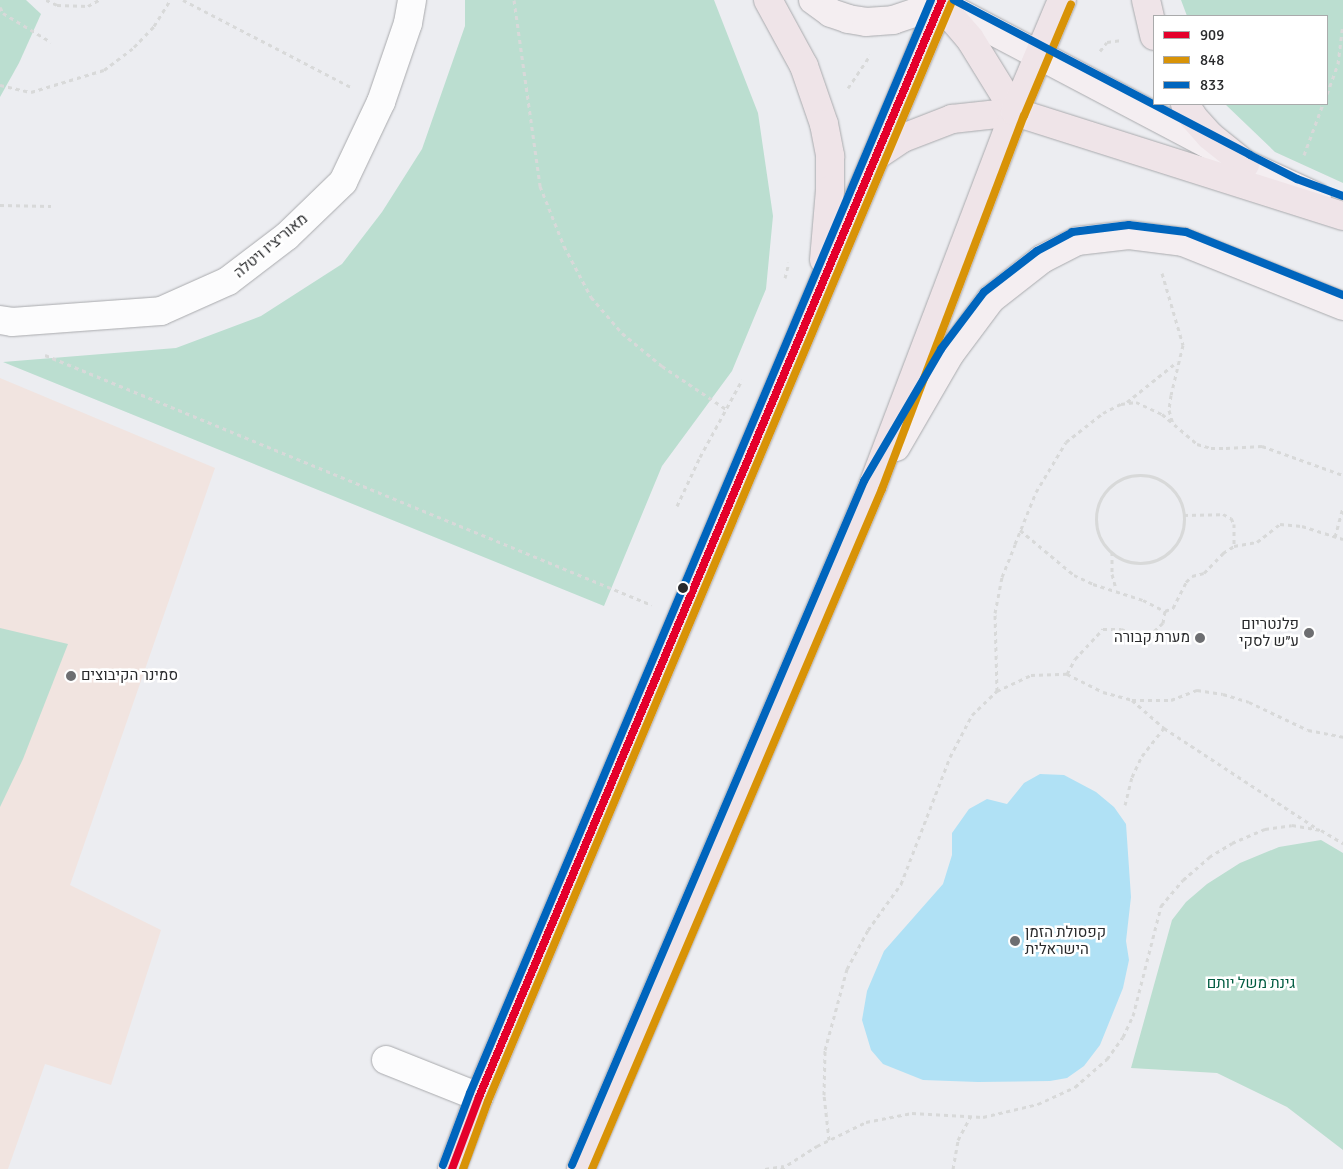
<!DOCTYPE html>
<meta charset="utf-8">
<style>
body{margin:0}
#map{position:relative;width:1343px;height:1169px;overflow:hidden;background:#ecedf1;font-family:Signika,Heebo,sans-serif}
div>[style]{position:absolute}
.education>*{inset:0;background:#f1e4e0}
.green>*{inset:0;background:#bbded0}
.water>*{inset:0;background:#b0e1f5}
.path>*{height:3px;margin-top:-1.5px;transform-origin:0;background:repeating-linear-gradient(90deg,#d8d9d9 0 4px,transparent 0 8px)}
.path>.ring{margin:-1.5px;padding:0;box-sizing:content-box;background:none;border:3px solid #d8d9d9;border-radius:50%}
.roads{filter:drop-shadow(0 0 1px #a9aaad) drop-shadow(0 0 1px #a9aaad)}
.minor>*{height:28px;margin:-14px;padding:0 14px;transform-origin:14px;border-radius:14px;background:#fcfcfd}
.major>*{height:28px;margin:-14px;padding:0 14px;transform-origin:14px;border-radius:14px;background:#f4eef1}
.highway>*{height:28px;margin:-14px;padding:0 14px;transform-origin:14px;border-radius:14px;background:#efe4e8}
.bus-1>*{height:8px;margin:-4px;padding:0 4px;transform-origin:4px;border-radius:4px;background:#e4002b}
.bus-2>*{height:8px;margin:-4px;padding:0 4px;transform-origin:4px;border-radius:4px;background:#d89307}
.bus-3>*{height:8px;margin:-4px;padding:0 4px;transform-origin:4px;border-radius:4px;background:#0065bd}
.dots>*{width:14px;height:14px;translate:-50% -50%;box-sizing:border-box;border:2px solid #fff;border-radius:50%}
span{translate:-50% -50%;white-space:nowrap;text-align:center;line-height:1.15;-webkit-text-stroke:5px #fff;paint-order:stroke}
.street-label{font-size:15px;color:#292a2c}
.poi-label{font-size:15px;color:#292a2c}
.right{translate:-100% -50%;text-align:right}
.left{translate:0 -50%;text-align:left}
.park-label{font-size:15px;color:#015b40}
.legend{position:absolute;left:1153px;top:15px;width:175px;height:90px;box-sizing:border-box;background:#fff;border:1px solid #a9aaab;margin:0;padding:6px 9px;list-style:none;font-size:15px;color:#292a2c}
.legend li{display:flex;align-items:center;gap:10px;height:25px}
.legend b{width:25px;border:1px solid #a9aaab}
</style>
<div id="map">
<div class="education">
<div style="clip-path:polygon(0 378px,215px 468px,70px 885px,161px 930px,111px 1085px,45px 1064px,8px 1169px,0 1169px)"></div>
</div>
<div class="green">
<div style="clip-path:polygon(0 0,26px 0,41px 14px,19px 63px,0 97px)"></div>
<div style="clip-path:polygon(465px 0,714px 0,758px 113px,773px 216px,766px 289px,732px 371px,662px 466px,604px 606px,3px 362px,176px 348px,261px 316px,342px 264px,382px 212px,422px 149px,465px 26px)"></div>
<div style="clip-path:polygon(1181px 0,1343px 0,1343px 183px,1275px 152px,1225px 104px,1327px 104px,1327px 16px,1187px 16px)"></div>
<div style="clip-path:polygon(0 628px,68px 644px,23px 759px,0 807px)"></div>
<div style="clip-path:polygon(1321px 840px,1343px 853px,1343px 1150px,1287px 1107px,1217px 1073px,1131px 1068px,1172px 920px,1186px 902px,1207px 884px,1240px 863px,1279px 847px)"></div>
</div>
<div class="water">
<div style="clip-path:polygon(1040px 774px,1064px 775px,1096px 792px,1114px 807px,1126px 824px,1131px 897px,1126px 941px,1129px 960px,1123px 988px,1100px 1045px,1084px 1066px,1067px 1078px,1050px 1081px,978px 1082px,923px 1080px,883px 1064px,871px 1050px,862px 1020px,867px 991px,884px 951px,943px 884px,952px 855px,952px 833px,969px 809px,987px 799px,1007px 804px,1024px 783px)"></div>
</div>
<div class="path">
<div style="left:46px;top:0;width:12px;rotate:24deg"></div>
<div style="left:57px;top:5px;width:31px;rotate:2deg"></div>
<div style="left:88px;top:6px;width:13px;rotate:-29deg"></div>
<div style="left:183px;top:0;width:189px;rotate:27.4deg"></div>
<div style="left:514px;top:0;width:188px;rotate:82deg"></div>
<div style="left:540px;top:186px;width:65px;rotate:68.2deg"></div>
<div style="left:564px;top:246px;width:58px;rotate:62.1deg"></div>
<div style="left:591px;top:297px;width:48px;rotate:49.3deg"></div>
<div style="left:622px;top:333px;width:52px;rotate:39.5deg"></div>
<div style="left:662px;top:366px;width:77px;rotate:33.9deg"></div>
<div style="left:0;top:7px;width:7px;rotate:63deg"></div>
<div style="left:3px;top:13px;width:56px;rotate:31.1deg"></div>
<div style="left:1100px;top:51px;width:11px;rotate:-52deg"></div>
<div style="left:1107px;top:42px;width:15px;rotate:-8deg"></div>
<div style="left:0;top:85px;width:32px;rotate:13deg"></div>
<div style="left:31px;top:92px;width:76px;rotate:-16.8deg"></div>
<div style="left:104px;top:70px;width:38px;rotate:-37deg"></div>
<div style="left:134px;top:47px;width:29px;rotate:-46deg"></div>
<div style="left:154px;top:26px;width:31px;rotate:-58deg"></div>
<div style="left:848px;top:88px;width:40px;rotate:-56deg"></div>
<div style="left:1327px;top:94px;width:32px;rotate:-70deg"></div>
<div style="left:1338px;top:64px;width:38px;rotate:-83deg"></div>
<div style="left:1304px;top:155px;width:54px;rotate:-69.6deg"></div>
<div style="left:0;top:205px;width:51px;rotate:1.1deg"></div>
<div style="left:1162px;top:273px;width:75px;rotate:73.7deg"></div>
<div style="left:1183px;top:345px;width:51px;rotate:103.5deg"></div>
<div style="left:1171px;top:395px;width:15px;rotate:98deg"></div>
<div style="left:1169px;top:410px;width:15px;rotate:74deg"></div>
<div style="left:785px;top:278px;width:16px;rotate:-76deg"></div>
<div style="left:45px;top:355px;width:656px;rotate:22.38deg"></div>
<div style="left:1127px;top:402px;width:64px;rotate:-38.7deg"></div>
<div class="ring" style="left:1096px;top:475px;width:85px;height:85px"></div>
<div style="left:677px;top:506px;width:54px;rotate:-64.9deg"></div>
<div style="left:700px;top:457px;width:88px;rotate:-61.4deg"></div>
<div style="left:1184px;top:515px;width:39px;rotate:-1deg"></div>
<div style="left:1223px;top:514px;width:9px;rotate:27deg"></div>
<div style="left:1231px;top:518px;width:7px;rotate:63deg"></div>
<div style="left:1234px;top:524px;width:22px;rotate:90deg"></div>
<div style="left:1020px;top:530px;width:70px;rotate:39.8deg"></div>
<div style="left:1074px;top:575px;width:21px;rotate:25deg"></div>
<div style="left:1093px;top:584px;width:52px;rotate:17.7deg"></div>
<div style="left:1143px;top:600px;width:25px;rotate:27deg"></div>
<div style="left:1165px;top:611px;width:9px;rotate:-21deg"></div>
<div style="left:1173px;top:608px;width:29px;rotate:-63deg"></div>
<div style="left:1186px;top:582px;width:8px;rotate:-45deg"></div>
<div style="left:1192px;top:576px;width:12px;rotate:-14deg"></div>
<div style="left:1204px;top:573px;width:28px;rotate:-46deg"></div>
<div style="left:1223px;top:553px;width:13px;rotate:-32deg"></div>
<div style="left:1234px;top:546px;width:23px;rotate:-10deg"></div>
<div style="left:1257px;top:542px;width:29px;rotate:-38deg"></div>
<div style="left:1280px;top:524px;width:22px;rotate:5deg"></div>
<div style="left:1302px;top:526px;width:43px;rotate:17.6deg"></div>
<div style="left:1335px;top:537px;width:31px;rotate:-75deg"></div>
<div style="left:1112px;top:552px;width:22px;rotate:90deg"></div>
<div style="left:1112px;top:574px;width:16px;rotate:75deg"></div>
<div style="left:1067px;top:674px;width:17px;rotate:-62deg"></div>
<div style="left:1075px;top:659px;width:41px;rotate:-47deg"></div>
<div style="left:1103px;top:629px;width:18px"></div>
<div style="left:1121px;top:629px;width:21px;rotate:19deg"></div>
<div style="left:1141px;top:636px;width:14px;rotate:-21deg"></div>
<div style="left:1154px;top:631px;width:12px;rotate:-42deg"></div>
<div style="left:1163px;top:623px;width:12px;rotate:-81deg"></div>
<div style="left:997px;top:691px;width:78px;rotate:-91.5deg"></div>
<div style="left:995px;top:613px;width:37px;rotate:-79deg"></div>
<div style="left:1002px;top:577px;width:35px;rotate:-68deg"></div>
<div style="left:1015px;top:544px;width:56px;rotate:-68deg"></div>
<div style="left:1036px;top:492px;width:58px;rotate:-59deg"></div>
<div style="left:1066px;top:442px;width:47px;rotate:-38.1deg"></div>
<div style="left:1103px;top:413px;width:20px;rotate:-27deg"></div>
<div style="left:1121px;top:404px;width:15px;rotate:-8deg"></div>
<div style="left:1136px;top:402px;width:29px;rotate:25deg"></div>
<div style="left:1162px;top:414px;width:46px;rotate:40.6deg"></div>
<div style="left:1197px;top:444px;width:15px;rotate:16deg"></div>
<div style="left:1211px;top:448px;width:15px"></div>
<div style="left:1226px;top:448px;width:36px;rotate:-3deg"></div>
<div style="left:1262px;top:446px;width:86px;rotate:19.7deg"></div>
<div style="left:1132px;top:700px;width:43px;rotate:41.2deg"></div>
<div style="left:1164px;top:728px;width:184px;rotate:33.3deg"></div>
<div style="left:1125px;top:805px;width:29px;rotate:-76deg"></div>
<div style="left:1132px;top:777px;width:23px;rotate:-65deg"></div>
<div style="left:1142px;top:756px;width:36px;rotate:-52deg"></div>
<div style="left:829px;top:1140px;width:45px;rotate:-96.3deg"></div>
<div style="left:824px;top:1095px;width:45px;rotate:-88.7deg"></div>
<div style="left:825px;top:1050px;width:84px;rotate:-74.8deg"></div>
<div style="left:847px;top:969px;width:44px;rotate:-61.7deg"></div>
<div style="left:868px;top:930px;width:57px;rotate:-54.3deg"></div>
<div style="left:901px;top:884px;width:136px;rotate:-68.9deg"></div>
<div style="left:950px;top:757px;width:47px;rotate:-62.4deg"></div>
<div style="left:972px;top:715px;width:35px;rotate:-44deg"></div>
<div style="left:997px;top:691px;width:38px;rotate:-25deg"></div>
<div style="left:1031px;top:675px;width:36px;rotate:-2deg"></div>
<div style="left:1067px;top:674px;width:40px;rotate:26.6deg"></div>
<div style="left:1103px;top:692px;width:30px;rotate:15deg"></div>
<div style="left:1132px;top:700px;width:39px"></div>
<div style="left:1171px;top:700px;width:28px;rotate:-21deg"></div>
<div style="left:1197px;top:690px;width:26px;rotate:9deg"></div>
<div style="left:1223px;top:694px;width:27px;rotate:17deg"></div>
<div style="left:1249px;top:702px;width:65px;rotate:25.4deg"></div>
<div style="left:1308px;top:730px;width:36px;rotate:11deg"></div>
<div style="left:765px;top:1169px;width:19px;rotate:-9deg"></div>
<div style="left:781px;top:1169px;width:43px;rotate:-32.6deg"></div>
<div style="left:817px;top:1146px;width:55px;rotate:-26.1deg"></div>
<div style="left:866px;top:1122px;width:47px;rotate:-11.1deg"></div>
<div style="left:912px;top:1113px;width:71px;rotate:3.2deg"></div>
<div style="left:983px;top:1117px;width:57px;rotate:-13.3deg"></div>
<div style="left:1038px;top:1104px;width:41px;rotate:-24.7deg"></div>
<div style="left:1075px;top:1087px;width:43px;rotate:-41.2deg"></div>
<div style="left:1107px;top:1059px;width:27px;rotate:-54deg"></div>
<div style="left:1123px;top:1037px;width:23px;rotate:-65deg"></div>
<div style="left:1133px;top:1016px;width:114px;rotate:-75.7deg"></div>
<div style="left:1161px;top:906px;width:34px;rotate:-50deg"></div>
<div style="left:1183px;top:880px;width:35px;rotate:-41deg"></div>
<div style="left:1209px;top:857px;width:27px;rotate:-31deg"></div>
<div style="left:1232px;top:843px;width:36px;rotate:-23deg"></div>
<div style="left:1265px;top:829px;width:27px;rotate:-8deg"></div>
<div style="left:1292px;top:825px;width:29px;rotate:10deg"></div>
<div style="left:1321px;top:830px;width:26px;rotate:31deg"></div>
<div style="left:953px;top:1169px;width:29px;rotate:-80deg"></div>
<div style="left:958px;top:1140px;width:27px;rotate:-62deg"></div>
</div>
<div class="roads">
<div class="minor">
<div style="left:0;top:320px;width:12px;rotate:9deg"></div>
<div style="left:12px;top:322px;width:149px;rotate:-4.2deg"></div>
<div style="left:161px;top:311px;width:73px;rotate:-24.1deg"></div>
<div style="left:228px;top:281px;width:74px;rotate:-37.3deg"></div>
<div style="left:287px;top:236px;width:78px;rotate:-44deg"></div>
<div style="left:343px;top:182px;width:89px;rotate:-64.6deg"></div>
<div style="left:381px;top:102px;width:83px;rotate:-71.1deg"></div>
<div style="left:408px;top:23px;width:23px;rotate:-80deg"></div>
<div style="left:386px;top:1060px;width:100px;rotate:21.7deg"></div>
</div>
<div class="major">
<div style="left:813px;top:0;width:22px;rotate:36deg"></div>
<div style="left:831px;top:13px;width:18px;rotate:19deg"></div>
<div style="left:848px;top:19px;width:18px;rotate:9deg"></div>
<div style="left:866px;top:22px;width:27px;rotate:-4deg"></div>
<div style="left:893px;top:20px;width:50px;rotate:-18.8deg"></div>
<div style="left:940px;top:3px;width:345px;rotate:27.8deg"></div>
<div style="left:1245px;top:164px;width:79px;rotate:24.6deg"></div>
<div style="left:896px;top:447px;width:108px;rotate:-59.9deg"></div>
<div style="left:950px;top:354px;width:69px;rotate:-53.3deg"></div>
<div style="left:991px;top:299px;width:65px;rotate:-38.1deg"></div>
<div style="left:1042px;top:259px;width:39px;rotate:-27deg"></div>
<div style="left:1077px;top:241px;width:52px;rotate:-6.6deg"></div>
<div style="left:1129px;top:235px;width:54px;rotate:7.4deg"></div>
<div style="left:1183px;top:242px;width:172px;rotate:21.8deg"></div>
</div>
<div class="highway">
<div style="left:768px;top:0;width:75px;rotate:61.4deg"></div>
<div style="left:804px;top:66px;width:61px;rotate:71deg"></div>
<div style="left:824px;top:124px;width:33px;rotate:79deg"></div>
<div style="left:830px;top:156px;width:34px;rotate:90deg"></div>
<div style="left:830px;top:190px;width:70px;rotate:94.9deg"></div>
<div style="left:1146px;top:0;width:37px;rotate:77deg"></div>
<div style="left:940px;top:4px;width:46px;rotate:49.4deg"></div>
<div style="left:970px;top:39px;width:86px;rotate:58.3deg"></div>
<div style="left:1185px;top:104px;width:15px;rotate:58deg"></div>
<div style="left:1193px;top:117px;width:25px;rotate:48deg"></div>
<div style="left:1210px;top:136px;width:45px;rotate:38.7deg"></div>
<div style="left:876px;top:156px;width:32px;rotate:-34deg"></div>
<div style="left:903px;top:138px;width:53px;rotate:-21.2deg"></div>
<div style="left:952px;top:119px;width:63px;rotate:-6.3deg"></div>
<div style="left:1015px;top:112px;width:344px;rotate:17.6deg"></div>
<div style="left:452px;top:1169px;width:77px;rotate:-69.4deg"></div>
<div style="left:479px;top:1097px;width:1191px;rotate:-67.12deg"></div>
<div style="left:581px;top:1169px;width:744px;rotate:-66.88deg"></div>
<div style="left:873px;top:485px;width:399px;rotate:-69.2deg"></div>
<div style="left:1015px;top:112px;width:121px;rotate:-67.2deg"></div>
</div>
</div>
<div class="bus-1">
<div style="left:452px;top:1169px;width:77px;rotate:-69.4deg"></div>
<div style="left:479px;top:1097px;width:1191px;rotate:-67.12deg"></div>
</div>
<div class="bus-2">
<div style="left:463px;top:1169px;width:72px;rotate:-69.8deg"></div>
<div style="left:488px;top:1101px;width:1191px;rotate:-67.12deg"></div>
<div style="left:592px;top:1169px;width:739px;rotate:-66.9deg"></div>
<div style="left:882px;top:489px;width:399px;rotate:-69.2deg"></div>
<div style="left:1024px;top:116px;width:121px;rotate:-67.2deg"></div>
</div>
<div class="bus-3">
<div style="left:954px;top:0;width:334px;rotate:27.6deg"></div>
<div style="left:1250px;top:155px;width:53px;rotate:27.1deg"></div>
<div style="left:1297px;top:179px;width:49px;rotate:20.3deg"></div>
<div style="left:443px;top:1165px;width:77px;rotate:-69.4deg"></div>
<div style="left:470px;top:1093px;width:1186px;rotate:-67.13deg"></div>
<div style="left:572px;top:1165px;width:744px;rotate:-66.88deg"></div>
<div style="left:864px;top:481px;width:153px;rotate:-59.7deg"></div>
<div style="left:941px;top:349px;width:71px;rotate:-53deg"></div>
<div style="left:984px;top:292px;width:67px;rotate:-37.7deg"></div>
<div style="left:1037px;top:251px;width:40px;rotate:-28deg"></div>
<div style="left:1072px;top:232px;width:57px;rotate:-7deg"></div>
<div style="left:1129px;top:225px;width:57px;rotate:7deg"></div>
<div style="left:1186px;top:232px;width:169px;rotate:21.9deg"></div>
</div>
<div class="dots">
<div style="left:683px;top:588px;background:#292a2c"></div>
<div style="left:1309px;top:633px;background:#6d6e71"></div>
<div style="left:1200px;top:638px;background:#6d6e71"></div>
<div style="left:71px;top:676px;background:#6d6e71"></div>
<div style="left:1015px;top:941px;background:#6d6e71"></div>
</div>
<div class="street-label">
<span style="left:271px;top:246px;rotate:-40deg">מאוריציו ויטלה</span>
</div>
<div class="poi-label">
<span class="right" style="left:1299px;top:633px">פלנטריום<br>ע״ש לסקי</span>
<span class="right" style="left:1190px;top:638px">מערת קבורה</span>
<span class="left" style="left:81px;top:676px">סמינר הקיבוצים</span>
<span class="left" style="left:1025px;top:941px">קפסולת הזמן<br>הישראלית</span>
</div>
<div class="park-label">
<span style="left:1251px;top:984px">גינת משל יותם</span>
</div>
<ul class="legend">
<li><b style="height:6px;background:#e4002b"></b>909</li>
<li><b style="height:6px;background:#d89307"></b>848</li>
<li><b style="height:6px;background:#0065bd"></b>833</li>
</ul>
</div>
